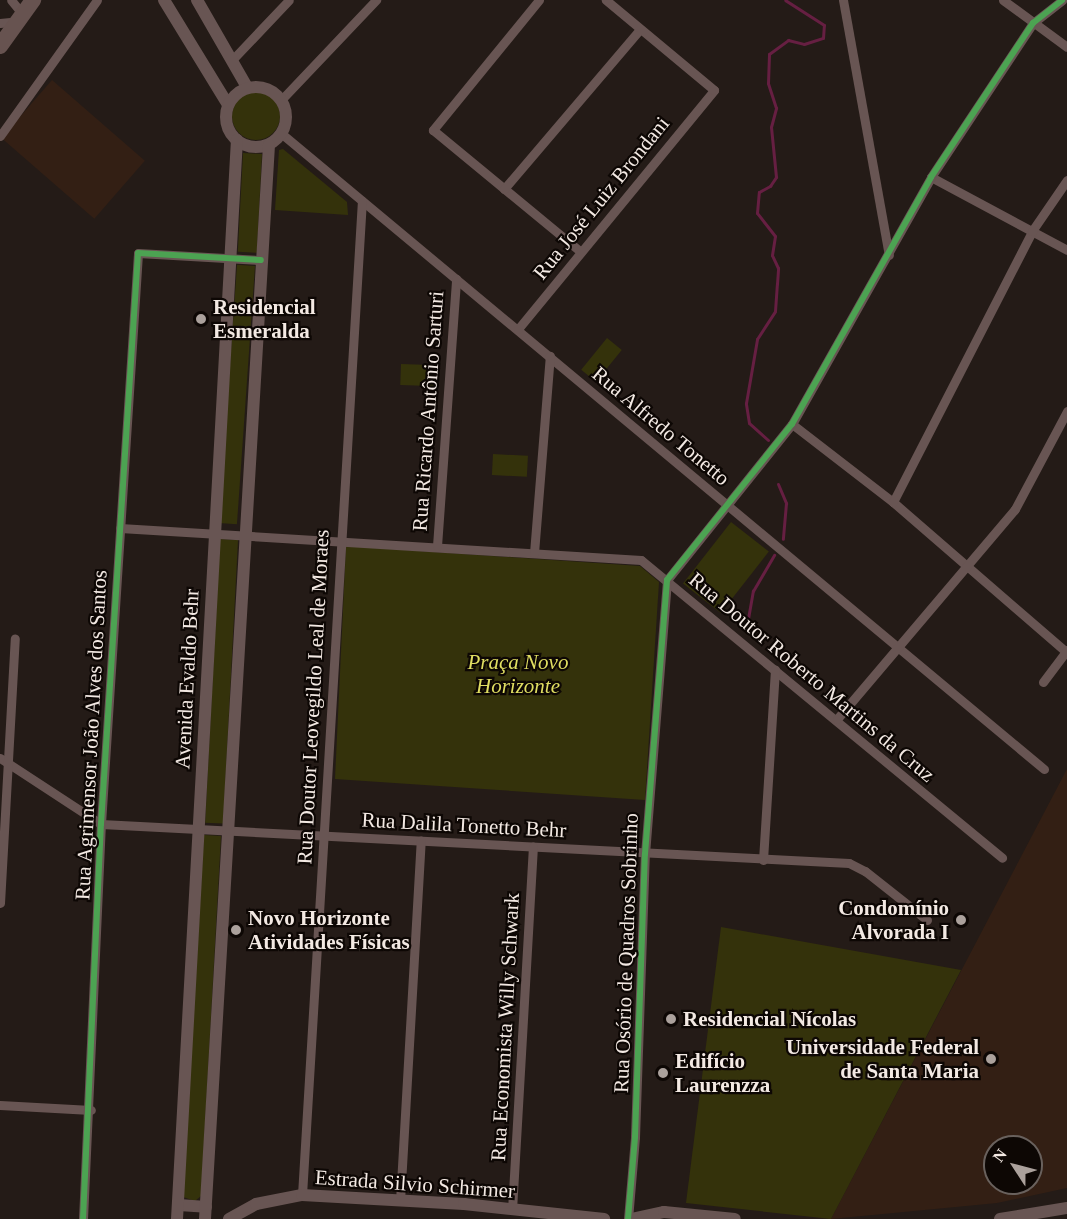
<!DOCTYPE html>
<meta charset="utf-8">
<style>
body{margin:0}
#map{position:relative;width:1067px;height:1219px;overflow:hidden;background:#241b17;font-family:"Times New Roman",serif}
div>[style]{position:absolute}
.built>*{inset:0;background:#331f14;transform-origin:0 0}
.green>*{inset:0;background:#34320b;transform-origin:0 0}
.round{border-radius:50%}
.stream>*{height:3px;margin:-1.5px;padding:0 1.5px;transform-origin:1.5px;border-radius:1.5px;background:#661f42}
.minor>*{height:9px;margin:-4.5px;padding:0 4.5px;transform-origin:4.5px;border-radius:4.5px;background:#685553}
.tertiary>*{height:12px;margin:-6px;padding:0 6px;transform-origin:6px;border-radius:6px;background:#685553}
.tertiary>.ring{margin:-6px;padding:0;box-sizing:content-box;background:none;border:12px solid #685553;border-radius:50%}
.trunk>*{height:16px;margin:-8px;padding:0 8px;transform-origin:8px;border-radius:8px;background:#675350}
.cycleway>*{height:6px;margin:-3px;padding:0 3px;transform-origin:3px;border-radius:3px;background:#4ca352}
.dots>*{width:16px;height:16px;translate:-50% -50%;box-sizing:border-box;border:3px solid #0d0704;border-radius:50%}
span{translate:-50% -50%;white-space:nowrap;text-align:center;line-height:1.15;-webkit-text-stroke:4.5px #0d0704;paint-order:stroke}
.street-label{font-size:21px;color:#f3e9e3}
.poi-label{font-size:21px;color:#f3e9e3;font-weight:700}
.left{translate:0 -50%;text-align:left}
.right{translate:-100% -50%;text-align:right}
.park-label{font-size:21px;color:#e0de62;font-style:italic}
.north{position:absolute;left:983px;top:1135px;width:60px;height:60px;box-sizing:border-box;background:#0d0704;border:2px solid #69615d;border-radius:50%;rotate:306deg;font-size:16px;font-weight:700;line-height:24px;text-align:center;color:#f3e9e3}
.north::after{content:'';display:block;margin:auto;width:21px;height:27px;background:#aba19c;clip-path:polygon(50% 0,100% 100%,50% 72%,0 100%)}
</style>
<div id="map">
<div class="built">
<div style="left:52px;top:80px;width:123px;height:77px;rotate:41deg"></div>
<div style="clip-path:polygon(evenodd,1067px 769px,1067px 1188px,997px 1203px,831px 1219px,1067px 769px,995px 1147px,1031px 1147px,1031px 1183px,995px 1183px,995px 1147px)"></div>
</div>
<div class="green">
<div class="round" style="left:232px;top:92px;width:48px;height:48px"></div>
<div style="clip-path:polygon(283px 149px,347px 202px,348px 215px,275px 210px,279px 150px)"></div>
<div style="left:243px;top:153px;width:19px;height:99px;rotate:3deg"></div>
<div style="left:255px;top:266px;width:259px;height:18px;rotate:94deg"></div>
<div style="left:607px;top:338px;width:19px;height:41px;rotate:39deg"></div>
<div style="left:401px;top:364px;width:37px;height:21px;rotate:2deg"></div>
<div style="left:493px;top:454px;width:35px;height:21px;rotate:3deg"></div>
<div style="left:731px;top:522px;width:48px;height:78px;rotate:38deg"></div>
<div style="left:238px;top:540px;width:284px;height:18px;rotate:93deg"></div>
<div style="clip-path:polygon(346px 546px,640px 566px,659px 582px,645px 800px,335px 779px)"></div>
<div style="clip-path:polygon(204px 835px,221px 836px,201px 1196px,195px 1201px,183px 1197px)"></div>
<div style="clip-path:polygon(721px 927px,961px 970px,831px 1219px,686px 1203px)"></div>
</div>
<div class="stream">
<div style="left:768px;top:440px;width:25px;rotate:-138deg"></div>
<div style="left:749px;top:423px;width:20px;rotate:-99deg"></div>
<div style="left:746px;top:403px;width:65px;rotate:-80.2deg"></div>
<div style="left:757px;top:339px;width:33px;rotate:-57deg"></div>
<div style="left:775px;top:311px;width:27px;rotate:-86deg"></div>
<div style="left:777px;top:284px;width:16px;rotate:-86deg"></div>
<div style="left:778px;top:268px;width:14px;rotate:-115deg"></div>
<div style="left:772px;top:255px;width:19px;rotate:-81deg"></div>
<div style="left:775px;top:236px;width:29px;rotate:-128deg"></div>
<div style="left:757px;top:213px;width:21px;rotate:-85deg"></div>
<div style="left:759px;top:192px;width:13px;rotate:-29deg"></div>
<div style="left:770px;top:186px;width:11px;rotate:-56deg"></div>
<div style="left:776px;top:177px;width:50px;rotate:-95.7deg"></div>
<div style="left:771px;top:127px;width:20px;rotate:-75deg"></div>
<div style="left:776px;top:108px;width:26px;rotate:-108deg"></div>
<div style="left:768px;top:83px;width:29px;rotate:-88deg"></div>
<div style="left:769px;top:54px;width:24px;rotate:-36deg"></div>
<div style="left:788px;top:40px;width:16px;rotate:14deg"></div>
<div style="left:804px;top:44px;width:20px;rotate:-18deg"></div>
<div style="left:823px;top:38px;width:13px;rotate:-86deg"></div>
<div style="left:824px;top:25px;width:46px;rotate:-147.3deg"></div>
<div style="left:778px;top:484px;width:21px;rotate:67deg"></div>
<div style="left:786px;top:503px;width:36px;rotate:95deg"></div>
<div style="left:746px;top:630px;width:40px;rotate:-80deg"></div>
<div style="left:753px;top:591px;width:42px;rotate:-59.7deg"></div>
</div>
<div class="minor">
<div style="left:539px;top:0;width:168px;rotate:129.2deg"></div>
<div style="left:433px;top:130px;width:190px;rotate:39.5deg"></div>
<div style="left:843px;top:0;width:259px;rotate:79.8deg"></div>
<div style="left:1003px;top:0;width:79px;rotate:36.3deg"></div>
<div style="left:0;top:23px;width:18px;rotate:-6deg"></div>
<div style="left:18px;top:21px;width:10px;rotate:-79deg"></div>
<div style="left:20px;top:11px;width:14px;rotate:-129deg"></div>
<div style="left:233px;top:59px;width:81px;rotate:-46.5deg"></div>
<div style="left:282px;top:99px;width:137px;rotate:-46.5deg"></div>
<div style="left:282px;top:134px;width:992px;rotate:39.81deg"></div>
<div style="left:0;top:136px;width:167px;rotate:-54.5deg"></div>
<div style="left:931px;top:177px;width:154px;rotate:28.2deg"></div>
<div style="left:504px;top:189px;width:210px;rotate:-49.6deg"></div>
<div style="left:518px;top:329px;width:309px;rotate:-50.6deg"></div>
<div style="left:714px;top:90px;width:141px;rotate:-140.2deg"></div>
<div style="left:792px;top:424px;width:128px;rotate:37.7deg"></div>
<div style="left:893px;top:502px;width:229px;rotate:40.9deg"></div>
<div style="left:893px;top:502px;width:305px;rotate:-62.8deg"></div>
<div style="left:1032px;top:231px;width:62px;rotate:-55.5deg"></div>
<div style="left:120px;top:528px;width:522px;rotate:3.51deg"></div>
<div style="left:641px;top:560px;width:468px;rotate:39.5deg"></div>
<div style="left:437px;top:546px;width:268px;rotate:-85.9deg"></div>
<div style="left:534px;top:553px;width:198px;rotate:-85.4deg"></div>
<div style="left:1043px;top:682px;width:40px;rotate:-53deg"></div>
<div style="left:837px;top:719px;width:275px;rotate:-49.7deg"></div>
<div style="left:1015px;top:509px;width:111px;rotate:-62deg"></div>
<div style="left:0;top:758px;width:121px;rotate:33.2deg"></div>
<div style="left:101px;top:824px;width:749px;rotate:2.98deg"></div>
<div style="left:849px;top:863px;width:18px;rotate:27deg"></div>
<div style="left:865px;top:871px;width:79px;rotate:38.3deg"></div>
<div style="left:763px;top:860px;width:191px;rotate:-86.4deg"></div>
<div style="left:0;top:903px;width:265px;rotate:-86.8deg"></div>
<div style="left:0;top:1105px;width:91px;rotate:3.1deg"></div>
<div style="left:302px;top:1195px;width:996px;rotate:-86.55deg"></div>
<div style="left:400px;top:1201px;width:361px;rotate:-86.7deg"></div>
<div style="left:512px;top:1210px;width:364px;rotate:-86.7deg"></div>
<div style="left:83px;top:1219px;width:395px;rotate:-87.4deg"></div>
<div style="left:101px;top:824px;width:572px;rotate:-86.29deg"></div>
<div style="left:138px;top:253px;width:123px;rotate:3.3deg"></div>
<div style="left:628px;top:1219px;width:82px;rotate:-85.1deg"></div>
<div style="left:635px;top:1137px;width:283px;rotate:-88deg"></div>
<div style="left:645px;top:854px;width:275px;rotate:-85.4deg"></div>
<div style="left:667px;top:580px;width:200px;rotate:-51.3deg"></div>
<div style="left:792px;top:424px;width:283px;rotate:-60.6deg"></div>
<div style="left:931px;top:177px;width:185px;rotate:-56.5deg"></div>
<div style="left:1033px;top:23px;width:37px;rotate:-38deg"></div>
</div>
<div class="tertiary">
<div style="left:164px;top:0;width:123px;rotate:58.6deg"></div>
<div style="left:197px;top:0;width:100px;rotate:60.1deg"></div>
<div class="ring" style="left:226px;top:87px;width:48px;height:48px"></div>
<div style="left:179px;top:1205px;width:27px;rotate:4deg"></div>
<div style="left:177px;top:1219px;width:1081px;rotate:-86.82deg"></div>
<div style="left:205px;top:1219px;width:1076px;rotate:-86.59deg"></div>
<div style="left:229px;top:1219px;width:31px;rotate:-29deg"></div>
<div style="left:256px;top:1204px;width:47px;rotate:-11.1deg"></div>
<div style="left:302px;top:1195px;width:162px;rotate:3.2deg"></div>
<div style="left:464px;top:1204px;width:141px;rotate:6.1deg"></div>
<div style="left:631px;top:1219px;width:34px;rotate:-12deg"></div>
<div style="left:664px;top:1212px;width:71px;rotate:5.6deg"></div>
<div style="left:1000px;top:1219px;width:68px;rotate:-9.3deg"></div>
</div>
<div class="trunk">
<div style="left:0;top:46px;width:57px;rotate:-54.3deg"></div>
</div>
<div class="cycleway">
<div style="left:83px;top:1219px;width:395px;rotate:-87.4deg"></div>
<div style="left:101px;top:824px;width:572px;rotate:-86.29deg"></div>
<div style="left:138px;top:253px;width:123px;rotate:3.3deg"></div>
<div style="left:628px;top:1219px;width:82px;rotate:-85.1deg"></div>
<div style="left:635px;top:1137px;width:283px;rotate:-88deg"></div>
<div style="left:645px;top:854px;width:275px;rotate:-85.4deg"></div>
<div style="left:667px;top:580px;width:200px;rotate:-51.3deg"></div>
<div style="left:792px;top:424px;width:283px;rotate:-60.6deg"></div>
<div style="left:931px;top:177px;width:185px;rotate:-56.5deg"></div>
<div style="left:1033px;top:23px;width:37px;rotate:-38deg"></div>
</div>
<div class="dots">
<div style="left:201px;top:319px;background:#aba19c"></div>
<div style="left:961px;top:920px;background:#aba19c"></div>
<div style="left:236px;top:930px;background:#aba19c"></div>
<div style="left:671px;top:1019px;background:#aba19c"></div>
<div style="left:991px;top:1059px;background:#aba19c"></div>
<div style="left:663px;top:1073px;background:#aba19c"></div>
</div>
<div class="street-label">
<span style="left:601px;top:198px;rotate:-51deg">Rua José Luiz Brondani</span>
<span style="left:428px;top:411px;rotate:-86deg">Rua Ricardo Antônio Sarturi</span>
<span style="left:661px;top:426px;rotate:40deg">Rua Alfredo Tonetto</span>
<span style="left:812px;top:677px;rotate:40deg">Rua Doutor Roberto Martins da Cruz</span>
<span style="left:187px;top:679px;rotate:-87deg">Avenida Evaldo Behr</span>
<span style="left:313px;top:697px;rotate:-87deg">Rua Doutor Leovegildo Leal de Moraes</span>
<span style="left:91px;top:735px;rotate:-87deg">Rua Agrimensor João Alves dos Santos</span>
<span style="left:464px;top:825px;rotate:3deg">Rua Dalila Tonetto Behr</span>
<span style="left:626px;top:953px;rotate:-88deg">Rua Osório de Quadros Sobrinho</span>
<span style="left:505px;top:1027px;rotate:-87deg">Rua Economista Willy Schwark</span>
<span style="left:415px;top:1184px;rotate:4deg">Estrada Silvio Schirmer</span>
</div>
<div class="poi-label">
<span class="left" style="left:213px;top:319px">Residencial<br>Esmeralda</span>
<span class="right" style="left:949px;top:920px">Condomínio<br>Alvorada I</span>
<span class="left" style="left:248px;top:930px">Novo Horizonte<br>Atividades Físicas</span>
<span class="left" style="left:683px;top:1019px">Residencial Nícolas</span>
<span class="right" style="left:979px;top:1059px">Universidade Federal<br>de Santa Maria</span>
<span class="left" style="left:675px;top:1073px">Edifício<br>Laurenzza</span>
</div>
<div class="park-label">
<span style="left:518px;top:674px">Praça Novo<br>Horizonte</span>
</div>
<div class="north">N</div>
</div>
